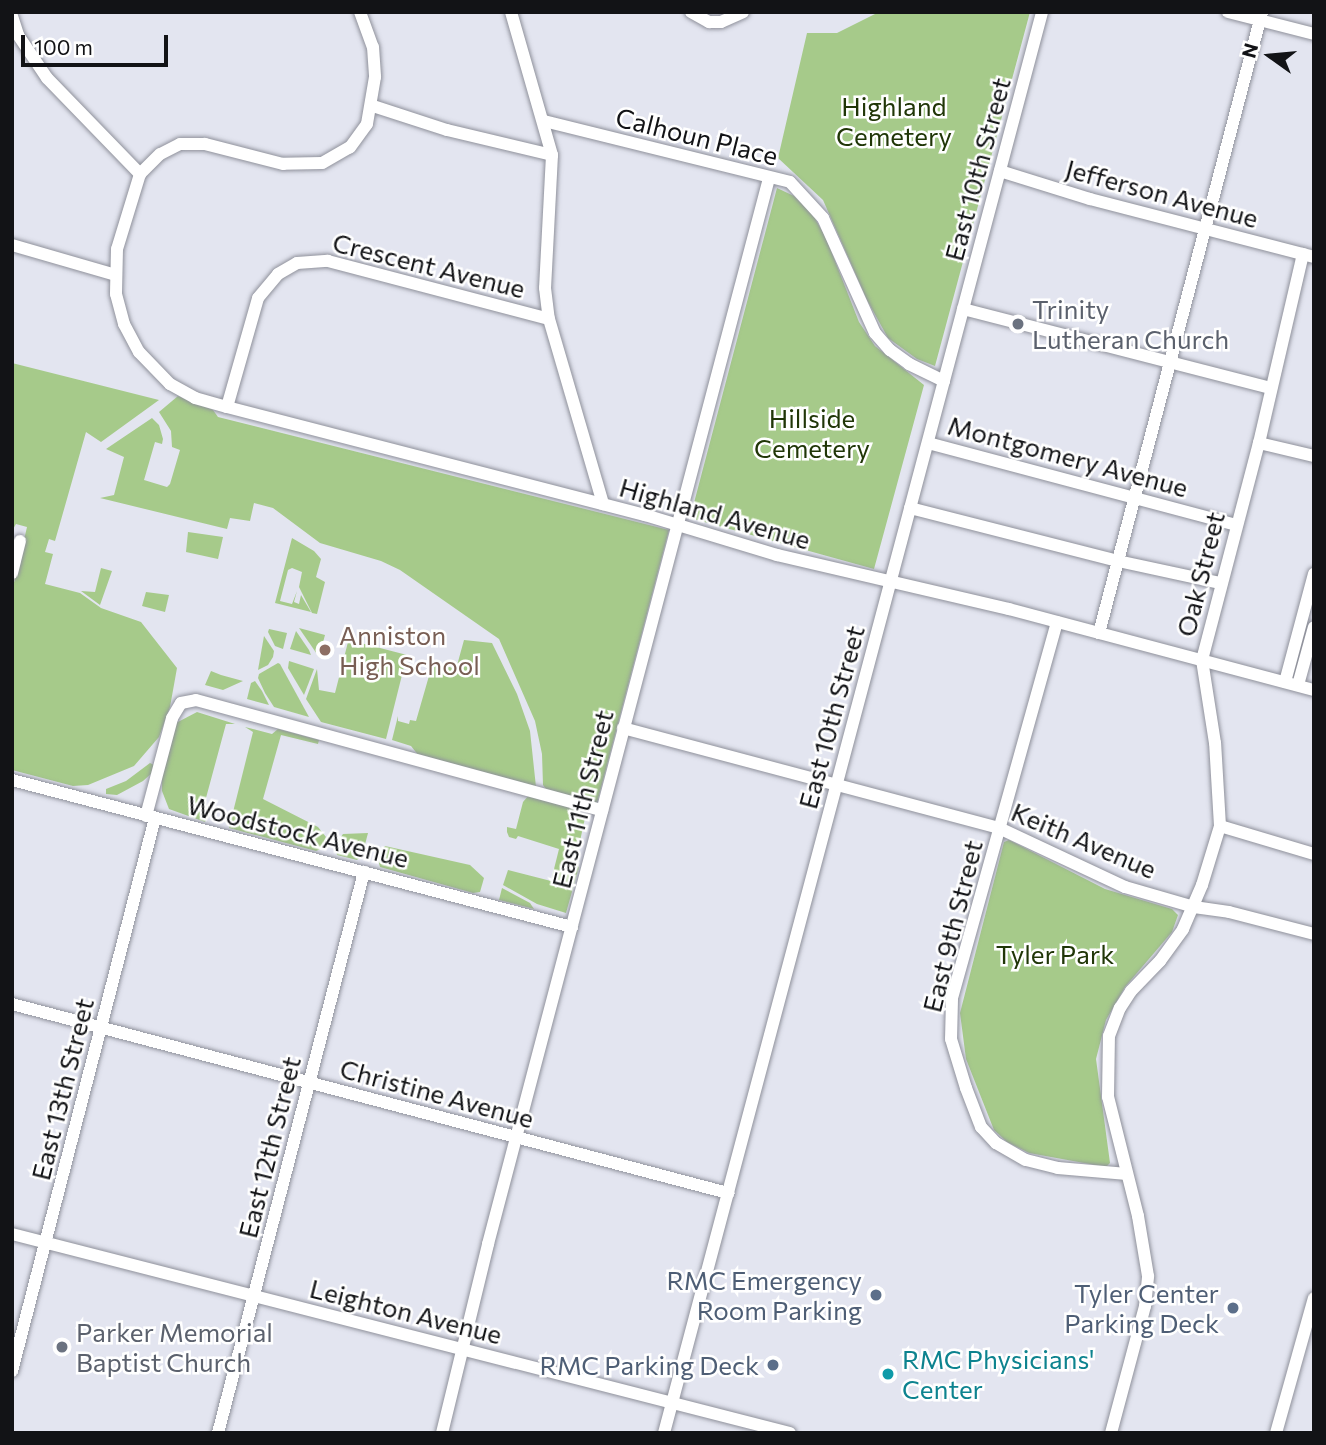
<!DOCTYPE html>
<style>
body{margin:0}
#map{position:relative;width:1326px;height:1445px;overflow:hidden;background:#e3e5f0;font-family:Commissioner,sans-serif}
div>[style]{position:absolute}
.green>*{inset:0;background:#a6ca8a}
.roads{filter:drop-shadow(0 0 2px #8f919b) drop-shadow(0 0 2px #8f919b)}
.minor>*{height:12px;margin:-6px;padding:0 6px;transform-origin:6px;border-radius:6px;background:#fff}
.dots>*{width:19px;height:19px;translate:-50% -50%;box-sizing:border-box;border:4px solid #fff;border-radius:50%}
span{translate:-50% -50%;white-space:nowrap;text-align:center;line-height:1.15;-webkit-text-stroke:5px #fff;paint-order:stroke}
.park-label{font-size:26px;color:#203607}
.street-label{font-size:26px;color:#121316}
.worship-label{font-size:26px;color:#5b616d}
.left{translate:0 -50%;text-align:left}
.education-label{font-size:26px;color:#785e54}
.service-label{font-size:26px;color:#4e5e75}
.right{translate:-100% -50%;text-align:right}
.culture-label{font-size:26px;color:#0d838f}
.frame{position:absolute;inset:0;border:14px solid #121316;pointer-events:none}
.north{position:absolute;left:1235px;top:21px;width:70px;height:70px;-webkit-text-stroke:5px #fff;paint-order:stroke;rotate:285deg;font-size:19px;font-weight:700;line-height:28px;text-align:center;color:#121316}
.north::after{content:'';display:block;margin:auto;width:24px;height:32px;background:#121316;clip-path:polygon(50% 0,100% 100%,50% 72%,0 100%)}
.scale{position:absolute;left:21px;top:35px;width:147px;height:32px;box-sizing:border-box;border:4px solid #121316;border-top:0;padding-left:9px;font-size:21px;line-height:24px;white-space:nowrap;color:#121316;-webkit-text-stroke:5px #fff;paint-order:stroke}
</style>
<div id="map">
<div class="green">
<div style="clip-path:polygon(879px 12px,1030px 12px,935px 366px,917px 359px,888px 338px,867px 300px,823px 200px,778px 158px,807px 33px,837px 33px)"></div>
<div style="clip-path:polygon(777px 188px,794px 196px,813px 215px,826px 238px,859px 322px,875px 346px,924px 385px,874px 569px,690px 518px)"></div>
<div style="clip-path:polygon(12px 363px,159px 400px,101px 442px,86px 432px,55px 541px,49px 539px,45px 552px,53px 554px,45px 584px,80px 593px,101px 608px,141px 622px,177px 668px,170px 707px,159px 737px,134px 766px,88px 785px,73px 786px,12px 770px,12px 591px,27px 527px,16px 524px,12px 531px)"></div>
<div style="clip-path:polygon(178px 396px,213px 410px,218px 417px,669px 530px,597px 803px,548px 792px,543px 785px,542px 754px,535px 721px,499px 639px,400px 570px,381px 561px,320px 543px,273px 508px,254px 503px,250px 521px,230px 518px,227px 529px,100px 498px,114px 495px,124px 457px,106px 449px,152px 418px,159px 425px,163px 439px,162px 444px,155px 442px,144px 480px,167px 487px,170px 484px,180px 450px,172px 447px,171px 431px,159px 412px)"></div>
<div style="clip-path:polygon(188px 532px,223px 537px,218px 559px,186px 552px)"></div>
<div style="clip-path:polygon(292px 538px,314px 551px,321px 559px,316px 577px,325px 582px,317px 614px,312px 613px,299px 587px,302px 572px,292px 568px,288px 570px,280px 601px,292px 604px,297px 591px,294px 602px,299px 604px,301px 595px,311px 612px,275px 603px)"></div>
<div style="clip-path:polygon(101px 568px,112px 571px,100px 605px,81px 591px,95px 592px)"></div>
<div style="clip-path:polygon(146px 592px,169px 595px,165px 612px,142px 606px)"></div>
<div style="clip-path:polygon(299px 628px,325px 635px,319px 657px)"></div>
<div style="clip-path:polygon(269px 629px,287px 633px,283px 649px,275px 646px,268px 632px)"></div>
<div style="clip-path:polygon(296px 631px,309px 650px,311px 655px,290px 649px)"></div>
<div style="clip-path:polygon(264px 636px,274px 651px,273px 657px,268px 665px,258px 670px)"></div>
<div style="clip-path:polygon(464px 640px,492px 643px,517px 694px,530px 731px,536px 787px,419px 756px,411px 746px,392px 740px,398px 716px,398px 721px,409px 724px,410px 720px,416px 721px,433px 662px,456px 669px)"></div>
<div style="clip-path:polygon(353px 641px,407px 655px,386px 739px,321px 722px,306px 699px,317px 669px,319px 690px,335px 693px,348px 642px)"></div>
<div style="clip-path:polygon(289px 661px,314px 669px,304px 695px,288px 668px)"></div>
<div style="clip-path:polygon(278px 663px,280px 664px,309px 717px,274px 707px,265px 693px,258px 678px,259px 674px)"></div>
<div style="clip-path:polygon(211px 671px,221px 675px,243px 681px,223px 690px,205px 685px)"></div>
<div style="clip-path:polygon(255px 681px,262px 691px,269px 705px,247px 699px,251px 683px)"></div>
<div style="clip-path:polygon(197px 712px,235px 724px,226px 724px,203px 809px,210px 814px,205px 822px,169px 809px,162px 791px,162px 776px,176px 723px)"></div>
<div style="clip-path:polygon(245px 727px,272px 734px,278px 729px,319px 740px,318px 744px,281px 735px,263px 799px,318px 827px,326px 837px,321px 849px,316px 851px,229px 828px,253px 732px)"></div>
<div style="clip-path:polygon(150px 763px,154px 765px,152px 773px,143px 781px,117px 795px,106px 794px,106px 789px,126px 781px)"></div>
<div style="clip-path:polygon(529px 795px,573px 807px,585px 818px,575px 864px,579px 867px,566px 913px,537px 904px,503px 885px,508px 870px,551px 881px,559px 849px,518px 836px,516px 839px,509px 837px,507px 832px,507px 827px,516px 829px,523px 802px)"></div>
<div style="clip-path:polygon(368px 833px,362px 856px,357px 860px,337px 855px,335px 845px,343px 834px)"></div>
<div style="clip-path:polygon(1009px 840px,1105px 889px,1172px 909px,1178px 915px,1172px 932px,1125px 987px,1106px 1020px,1096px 1059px,1110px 1163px,1106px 1167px,1029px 1153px,1007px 1142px,994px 1130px,966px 1059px,960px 1013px,1004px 842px)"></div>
<div style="clip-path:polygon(385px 846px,470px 865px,484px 878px,480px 892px,473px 893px,380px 867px,377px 856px)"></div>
<div style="clip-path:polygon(502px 888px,530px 903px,534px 909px,499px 900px)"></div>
</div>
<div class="roads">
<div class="minor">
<div style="left:360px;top:12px;width:37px;rotate:70deg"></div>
<div style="left:373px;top:47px;width:30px;rotate:86deg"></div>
<div style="left:375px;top:77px;width:48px;rotate:99.7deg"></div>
<div style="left:367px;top:124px;width:29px;rotate:126deg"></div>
<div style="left:350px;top:147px;width:32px;rotate:150deg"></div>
<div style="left:322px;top:163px;width:39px;rotate:179deg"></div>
<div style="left:283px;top:164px;width:81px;rotate:-165.6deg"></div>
<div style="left:205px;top:144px;width:25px;rotate:180deg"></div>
<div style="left:180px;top:144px;width:22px;rotate:153deg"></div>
<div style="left:160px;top:154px;width:28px;rotate:135deg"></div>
<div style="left:140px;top:174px;width:78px;rotate:107deg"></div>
<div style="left:117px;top:249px;width:45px;rotate:91.3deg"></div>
<div style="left:116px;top:294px;width:31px;rotate:75deg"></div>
<div style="left:124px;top:324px;width:32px;rotate:62deg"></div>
<div style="left:139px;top:352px;width:45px;rotate:45.9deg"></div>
<div style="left:170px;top:384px;width:29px;rotate:29deg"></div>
<div style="left:195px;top:398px;width:33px;rotate:16deg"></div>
<div style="left:227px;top:407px;width:432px;rotate:14.5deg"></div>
<div style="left:645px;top:515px;width:138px;rotate:16.9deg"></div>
<div style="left:777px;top:555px;width:238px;rotate:13.1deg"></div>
<div style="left:1009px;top:609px;width:316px;rotate:14.9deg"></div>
<div style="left:511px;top:12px;width:149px;rotate:74deg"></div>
<div style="left:552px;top:155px;width:133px;rotate:93deg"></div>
<div style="left:545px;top:288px;width:31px;rotate:83deg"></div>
<div style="left:549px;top:319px;width:193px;rotate:73.7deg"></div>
<div style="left:691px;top:12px;width:21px;rotate:29deg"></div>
<div style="left:709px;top:22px;width:12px"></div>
<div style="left:721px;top:22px;width:24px;rotate:-24deg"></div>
<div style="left:1228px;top:12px;width:89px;rotate:14.3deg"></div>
<div style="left:12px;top:16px;width:20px;rotate:72deg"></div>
<div style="left:18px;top:35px;width:52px;rotate:56deg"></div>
<div style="left:47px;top:78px;width:134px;rotate:45.9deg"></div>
<div style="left:373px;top:106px;width:78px;rotate:18deg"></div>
<div style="left:447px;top:130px;width:108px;rotate:13.4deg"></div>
<div style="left:544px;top:121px;width:253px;rotate:13.9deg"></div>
<div style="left:790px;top:182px;width:49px;rotate:47.5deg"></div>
<div style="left:823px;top:218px;width:126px;rotate:65.7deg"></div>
<div style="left:875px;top:333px;width:23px;rotate:49deg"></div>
<div style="left:890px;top:350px;width:24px;rotate:36deg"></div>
<div style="left:909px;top:364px;width:39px;rotate:26deg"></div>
<div style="left:1000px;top:171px;width:94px;rotate:17.3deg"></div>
<div style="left:1090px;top:199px;width:231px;rotate:14.5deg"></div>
<div style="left:12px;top:245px;width:108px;rotate:16.1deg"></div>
<div style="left:963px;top:309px;width:318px;rotate:14.4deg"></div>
<div style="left:227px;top:407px;width:113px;rotate:-74.1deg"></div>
<div style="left:258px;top:298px;width:31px;rotate:-50deg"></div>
<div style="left:278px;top:274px;width:22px;rotate:-30deg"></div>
<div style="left:297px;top:263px;width:31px;rotate:-4deg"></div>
<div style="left:328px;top:261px;width:228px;rotate:14.7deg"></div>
<div style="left:928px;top:443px;width:319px;rotate:14.9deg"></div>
<div style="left:1259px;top:443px;width:57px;rotate:13.3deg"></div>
<div style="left:910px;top:508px;width:215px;rotate:14.3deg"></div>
<div style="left:1118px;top:561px;width:105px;rotate:12.1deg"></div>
<div style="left:12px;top:573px;width:33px;rotate:-76deg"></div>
<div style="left:1057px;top:622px;width:391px;rotate:105.6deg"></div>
<div style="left:952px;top:999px;width:40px;rotate:91.4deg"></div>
<div style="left:951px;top:1039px;width:51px;rotate:73deg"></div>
<div style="left:966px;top:1088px;width:42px;rotate:69deg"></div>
<div style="left:981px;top:1127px;width:22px;rotate:47deg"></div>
<div style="left:996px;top:1143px;width:34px;rotate:30deg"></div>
<div style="left:1026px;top:1160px;width:33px;rotate:14deg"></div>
<div style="left:1058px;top:1168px;width:69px;rotate:5deg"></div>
<div style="left:1099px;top:633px;width:642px;rotate:-75.29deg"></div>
<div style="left:1285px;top:682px;width:112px;rotate:-75deg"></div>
<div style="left:1298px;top:685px;width:60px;rotate:-74.6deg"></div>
<div style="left:623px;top:728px;width:389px;rotate:14.9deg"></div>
<div style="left:999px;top:828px;width:139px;rotate:25.1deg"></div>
<div style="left:1125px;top:887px;width:72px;rotate:16.2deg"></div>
<div style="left:1194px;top:907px;width:35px;rotate:8deg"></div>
<div style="left:1229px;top:912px;width:88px;rotate:14.5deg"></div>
<div style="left:12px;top:780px;width:579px;rotate:14.71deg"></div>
<div style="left:146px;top:816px;width:101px;rotate:-75.1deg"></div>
<div style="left:172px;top:718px;width:17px;rotate:-59deg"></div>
<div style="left:181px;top:703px;width:15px;rotate:-11deg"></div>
<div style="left:196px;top:700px;width:421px;rotate:15.2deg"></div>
<div style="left:1220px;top:826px;width:98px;rotate:16.6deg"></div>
<div style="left:12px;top:1004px;width:741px;rotate:14.79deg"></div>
<div style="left:12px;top:1234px;width:803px;rotate:14.35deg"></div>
<div style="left:12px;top:1371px;width:571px;rotate:-75.5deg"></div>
<div style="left:218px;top:1433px;width:580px;rotate:-75.41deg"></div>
<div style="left:442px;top:1433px;width:195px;rotate:-76.3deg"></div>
<div style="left:488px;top:1244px;width:1102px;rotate:-75.23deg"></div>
<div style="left:664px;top:1433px;width:1470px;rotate:-75.1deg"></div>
<div style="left:1111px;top:1433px;width:131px;rotate:-75deg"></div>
<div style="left:1145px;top:1306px;width:30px;rotate:-84deg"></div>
<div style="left:1148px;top:1276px;width:61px;rotate:-99.5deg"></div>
<div style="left:1138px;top:1216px;width:123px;rotate:-104.1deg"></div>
<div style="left:1108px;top:1097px;width:61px;rotate:-89.1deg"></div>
<div style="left:1109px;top:1036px;width:30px;rotate:-69deg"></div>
<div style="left:1120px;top:1008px;width:20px;rotate:-57deg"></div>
<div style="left:1131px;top:991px;width:42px;rotate:-46deg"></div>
<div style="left:1160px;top:961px;width:39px;rotate:-54deg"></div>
<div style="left:1183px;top:929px;width:48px;rotate:-66.6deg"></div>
<div style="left:1202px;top:885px;width:62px;rotate:-73deg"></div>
<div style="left:1220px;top:826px;width:83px;rotate:-93.4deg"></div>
<div style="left:1215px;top:743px;width:84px;rotate:-98.9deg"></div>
<div style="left:1202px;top:660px;width:224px;rotate:-75.3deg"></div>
<div style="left:1259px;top:443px;width:194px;rotate:-76.9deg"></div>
<div style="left:1276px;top:1433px;width:140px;rotate:-74.3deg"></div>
</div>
</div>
<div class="dots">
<div style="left:1018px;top:324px;background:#6b7280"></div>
<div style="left:325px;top:650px;background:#8d6e63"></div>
<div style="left:876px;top:1295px;background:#5c6f8a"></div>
<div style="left:1233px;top:1308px;background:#5c6f8a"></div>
<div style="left:62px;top:1347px;background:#6b7280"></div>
<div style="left:773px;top:1365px;background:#5c6f8a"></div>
<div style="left:888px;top:1374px;background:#0f9aa8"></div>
</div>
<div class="park-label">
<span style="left:894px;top:121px">Highland<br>Cemetery</span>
<span style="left:812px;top:433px">Hillside<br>Cemetery</span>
<span style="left:1055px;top:954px">Tyler Park</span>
</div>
<div class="street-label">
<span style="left:697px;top:136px;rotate:14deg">Calhoun Place</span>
<span style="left:977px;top:169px;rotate:-75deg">East 10th Street</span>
<span style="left:1162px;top:193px;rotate:15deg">Jefferson Avenue</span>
<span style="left:429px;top:265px;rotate:14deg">Crescent Avenue</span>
<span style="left:1068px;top:456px;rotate:15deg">Montgomery Avenue</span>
<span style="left:715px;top:513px;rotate:16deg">Highland Avenue</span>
<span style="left:1200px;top:574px;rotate:-76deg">Oak Street</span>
<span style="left:831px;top:717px;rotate:-75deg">East 10th Street</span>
<span style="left:582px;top:799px;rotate:-76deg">East 11th Street</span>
<span style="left:298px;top:831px;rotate:14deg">Woodstock Avenue</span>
<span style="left:1084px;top:840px;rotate:23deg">Keith Avenue</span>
<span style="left:952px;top:926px;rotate:-76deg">East 9th Street</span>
<span style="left:62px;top:1089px;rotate:-76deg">East 13th Street</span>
<span style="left:437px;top:1093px;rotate:15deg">Christine Avenue</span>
<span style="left:269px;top:1147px;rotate:-76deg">East 12th Street</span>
<span style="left:406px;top:1311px;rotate:14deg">Leighton Avenue</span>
</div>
<div class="worship-label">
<span class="left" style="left:1032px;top:324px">Trinity<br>Lutheran Church</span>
<span class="left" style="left:76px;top:1347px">Parker Memorial<br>Baptist Church</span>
</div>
<div class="education-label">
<span class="left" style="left:339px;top:650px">Anniston<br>High School</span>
</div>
<div class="service-label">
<span class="right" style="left:862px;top:1295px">RMC Emergency<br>Room Parking</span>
<span class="right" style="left:1219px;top:1308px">Tyler Center<br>Parking Deck</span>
<span class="right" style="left:759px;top:1365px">RMC Parking Deck</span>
</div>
<div class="culture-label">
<span class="left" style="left:902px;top:1374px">RMC Physicians'<br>Center</span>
</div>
<div class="frame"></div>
<div class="north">N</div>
<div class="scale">100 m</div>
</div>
